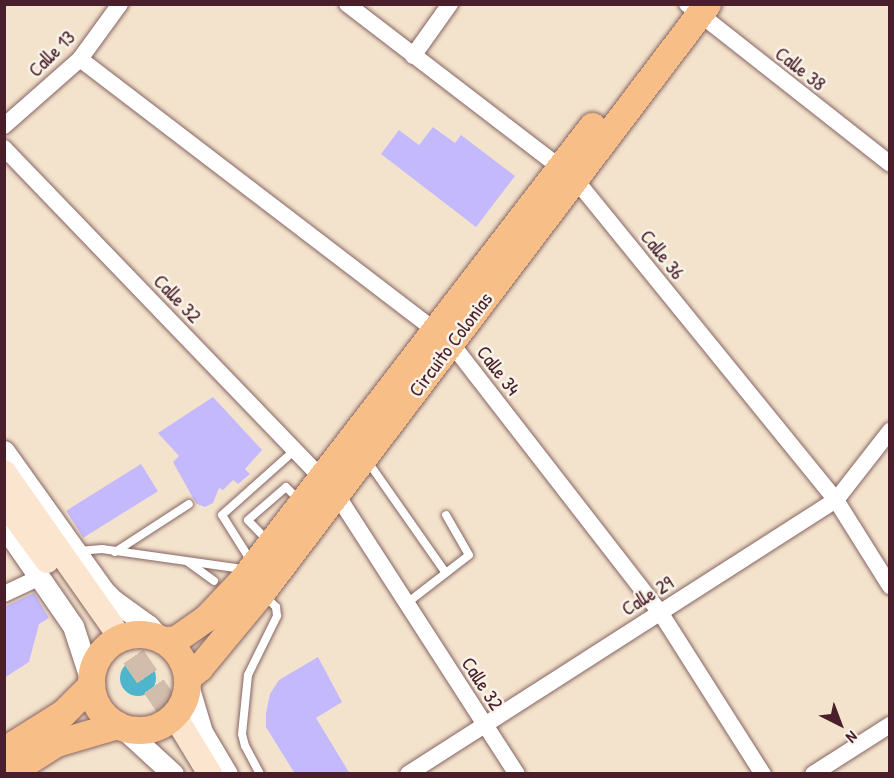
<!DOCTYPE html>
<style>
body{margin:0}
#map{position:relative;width:894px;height:778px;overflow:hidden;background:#f4e3cc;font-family:"Patrick Hand",sans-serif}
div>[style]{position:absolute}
.water>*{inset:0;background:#4eb5cc}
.round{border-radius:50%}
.building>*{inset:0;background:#c4b9fc;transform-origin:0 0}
.secondary-tunnel>*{height:24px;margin-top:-12px;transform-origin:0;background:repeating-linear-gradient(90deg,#d2bcac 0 24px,transparent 0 36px)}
.roads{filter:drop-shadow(0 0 2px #866463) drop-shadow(0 0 2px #866463)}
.service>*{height:8px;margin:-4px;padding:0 4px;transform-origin:4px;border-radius:4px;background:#fff}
.minor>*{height:16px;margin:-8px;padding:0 8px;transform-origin:8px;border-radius:8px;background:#fff}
.tertiary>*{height:21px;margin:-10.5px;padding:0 10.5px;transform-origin:10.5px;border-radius:10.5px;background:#fff}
.secondary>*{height:24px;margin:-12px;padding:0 12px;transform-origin:12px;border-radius:12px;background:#fce5cf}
.primary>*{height:27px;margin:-13.5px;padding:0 13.5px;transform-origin:13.5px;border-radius:13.5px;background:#f7be87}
.primary>.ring{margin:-13.5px;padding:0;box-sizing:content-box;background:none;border:27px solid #f7be87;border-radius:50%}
span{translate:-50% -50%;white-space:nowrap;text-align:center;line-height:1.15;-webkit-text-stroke:5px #f7f3e8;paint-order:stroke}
.street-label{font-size:20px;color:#4a1f2b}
.frame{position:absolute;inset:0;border:6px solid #4a1f2b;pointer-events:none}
.north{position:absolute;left:810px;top:694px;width:60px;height:60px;-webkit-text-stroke:4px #f7f3e8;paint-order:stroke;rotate:138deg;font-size:16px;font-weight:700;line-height:24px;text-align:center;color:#4a1f2b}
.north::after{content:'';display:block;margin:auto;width:21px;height:27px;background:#4a1f2b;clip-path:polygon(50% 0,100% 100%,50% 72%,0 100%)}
</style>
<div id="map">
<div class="water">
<div class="round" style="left:120px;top:660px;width:36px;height:36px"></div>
</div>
<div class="building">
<div style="clip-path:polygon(433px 127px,455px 143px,461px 135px,515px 176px,476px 227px,381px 154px,399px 130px,419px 145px)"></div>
<div style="clip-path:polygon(213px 397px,262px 450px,245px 469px,250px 474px,238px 484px,233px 480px,223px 490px,219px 488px,213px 503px,205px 507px,197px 504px,193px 498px,173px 462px,179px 456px,158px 433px)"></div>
<div style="left:141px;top:464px;width:32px;height:88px;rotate:58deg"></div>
<div style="clip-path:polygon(34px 593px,49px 618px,39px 624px,29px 662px,4px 678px,4px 607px)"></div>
<div style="clip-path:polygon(318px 657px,342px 702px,316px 718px,350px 774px,295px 774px,266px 727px,266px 713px,270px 694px,279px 680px)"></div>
</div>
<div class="secondary-tunnel">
<div style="left:113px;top:627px;width:116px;rotate:55.5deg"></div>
</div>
<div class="roads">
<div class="service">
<div style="left:366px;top:459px;width:138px;rotate:55deg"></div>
<div style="left:269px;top:542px;width:30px;rotate:-134deg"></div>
<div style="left:248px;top:520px;width:50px;rotate:-41deg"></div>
<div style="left:286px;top:487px;width:18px;rotate:45deg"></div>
<div style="left:79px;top:551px;width:23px;rotate:-5deg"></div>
<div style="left:102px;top:549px;width:135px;rotate:8.1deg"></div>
<div style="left:115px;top:552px;width:88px;rotate:-33deg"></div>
<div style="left:251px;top:561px;width:54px;rotate:-122.2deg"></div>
<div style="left:222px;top:515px;width:98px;rotate:-41.7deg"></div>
<div style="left:188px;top:562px;width:32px;rotate:36deg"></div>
<div style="left:407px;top:603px;width:78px;rotate:-37.7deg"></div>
<div style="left:469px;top:555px;width:46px;rotate:-119.9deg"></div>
<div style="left:260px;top:774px;width:32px;rotate:-118deg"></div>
<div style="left:245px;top:746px;width:12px;rotate:-104deg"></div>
<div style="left:242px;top:734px;width:59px;rotate:-84.2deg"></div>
<div style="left:248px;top:675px;width:66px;rotate:-63.8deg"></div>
<div style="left:277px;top:616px;width:9px;rotate:-96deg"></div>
<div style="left:276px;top:607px;width:17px;rotate:-135deg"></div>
</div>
<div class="minor">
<div style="left:347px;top:4px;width:287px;rotate:37.5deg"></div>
<div style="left:575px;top:179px;width:414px;rotate:50.9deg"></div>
<div style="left:836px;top:500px;width:102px;rotate:57.9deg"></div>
<div style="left:687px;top:4px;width:258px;rotate:38.2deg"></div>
<div style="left:413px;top:56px;width:64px;rotate:-54.6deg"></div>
<div style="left:80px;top:59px;width:467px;rotate:37.4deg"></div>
<div style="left:451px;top:343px;width:341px;rotate:52.2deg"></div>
<div style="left:660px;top:612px;width:192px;rotate:57.6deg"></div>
<div style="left:4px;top:126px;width:101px;rotate:-41.4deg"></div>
<div style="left:80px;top:59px;width:68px;rotate:-54deg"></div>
<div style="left:4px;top:148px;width:457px;rotate:46.1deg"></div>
<div style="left:337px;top:495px;width:332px;rotate:57.2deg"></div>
<div style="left:4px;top:594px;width:40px;rotate:-25deg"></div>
<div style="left:408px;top:774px;width:508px;rotate:-32.63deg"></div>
<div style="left:836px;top:500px;width:88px;rotate:-52deg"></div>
<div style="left:813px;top:774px;width:91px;rotate:-32.5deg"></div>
</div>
<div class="tertiary">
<div style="left:4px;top:451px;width:171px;rotate:54.5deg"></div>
<div style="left:103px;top:590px;width:14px;rotate:45deg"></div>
<div style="left:113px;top:600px;width:44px;rotate:35.8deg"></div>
<div style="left:149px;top:626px;width:16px;rotate:50deg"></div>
<div style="left:4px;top:526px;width:121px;rotate:55.4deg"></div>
<div style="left:73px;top:626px;width:58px;rotate:71.9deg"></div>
<div style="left:187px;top:682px;width:52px;rotate:73.3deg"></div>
<div style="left:202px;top:732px;width:49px;rotate:59.2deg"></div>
<div style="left:123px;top:728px;width:68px;rotate:42.6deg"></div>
</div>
<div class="secondary">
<div style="left:4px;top:472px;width:189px;rotate:54.9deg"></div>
<div style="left:4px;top:502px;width:73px;rotate:53.9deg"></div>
<div style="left:179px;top:723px;width:60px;rotate:58.7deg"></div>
</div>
<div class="primary">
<div class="ring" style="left:91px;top:634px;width:69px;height:69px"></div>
<div style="left:163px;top:640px;width:13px;rotate:-4deg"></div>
<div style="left:176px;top:639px;width:37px;rotate:-35deg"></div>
<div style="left:206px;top:618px;width:54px;rotate:-46.5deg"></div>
<div style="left:243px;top:579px;width:572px;rotate:-52.39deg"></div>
<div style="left:187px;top:678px;width:16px;rotate:-40deg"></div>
<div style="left:199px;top:668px;width:97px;rotate:-50.4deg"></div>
<div style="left:261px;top:593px;width:739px;rotate:-52.87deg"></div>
<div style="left:4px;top:750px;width:70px;rotate:-32.1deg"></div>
<div style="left:63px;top:713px;width:40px;rotate:-45deg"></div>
<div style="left:7px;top:774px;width:58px;rotate:-32.3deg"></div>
<div style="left:56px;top:743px;width:64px;rotate:-16.4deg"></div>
</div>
</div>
<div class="street-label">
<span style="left:51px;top:53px;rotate:-45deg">Calle 13</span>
<span style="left:801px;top:68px;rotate:38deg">Calle 38</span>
<span style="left:663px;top:254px;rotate:51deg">Calle 36</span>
<span style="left:178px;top:298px;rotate:46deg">Calle 32</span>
<span style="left:450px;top:344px;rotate:-53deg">Circuito Colonias</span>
<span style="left:499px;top:370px;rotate:52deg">Calle 34</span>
<span style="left:647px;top:595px;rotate:-32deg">Calle 29</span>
<span style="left:483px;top:683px;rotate:57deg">Calle 32</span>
</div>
<div class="frame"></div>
<div class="north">N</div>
</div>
